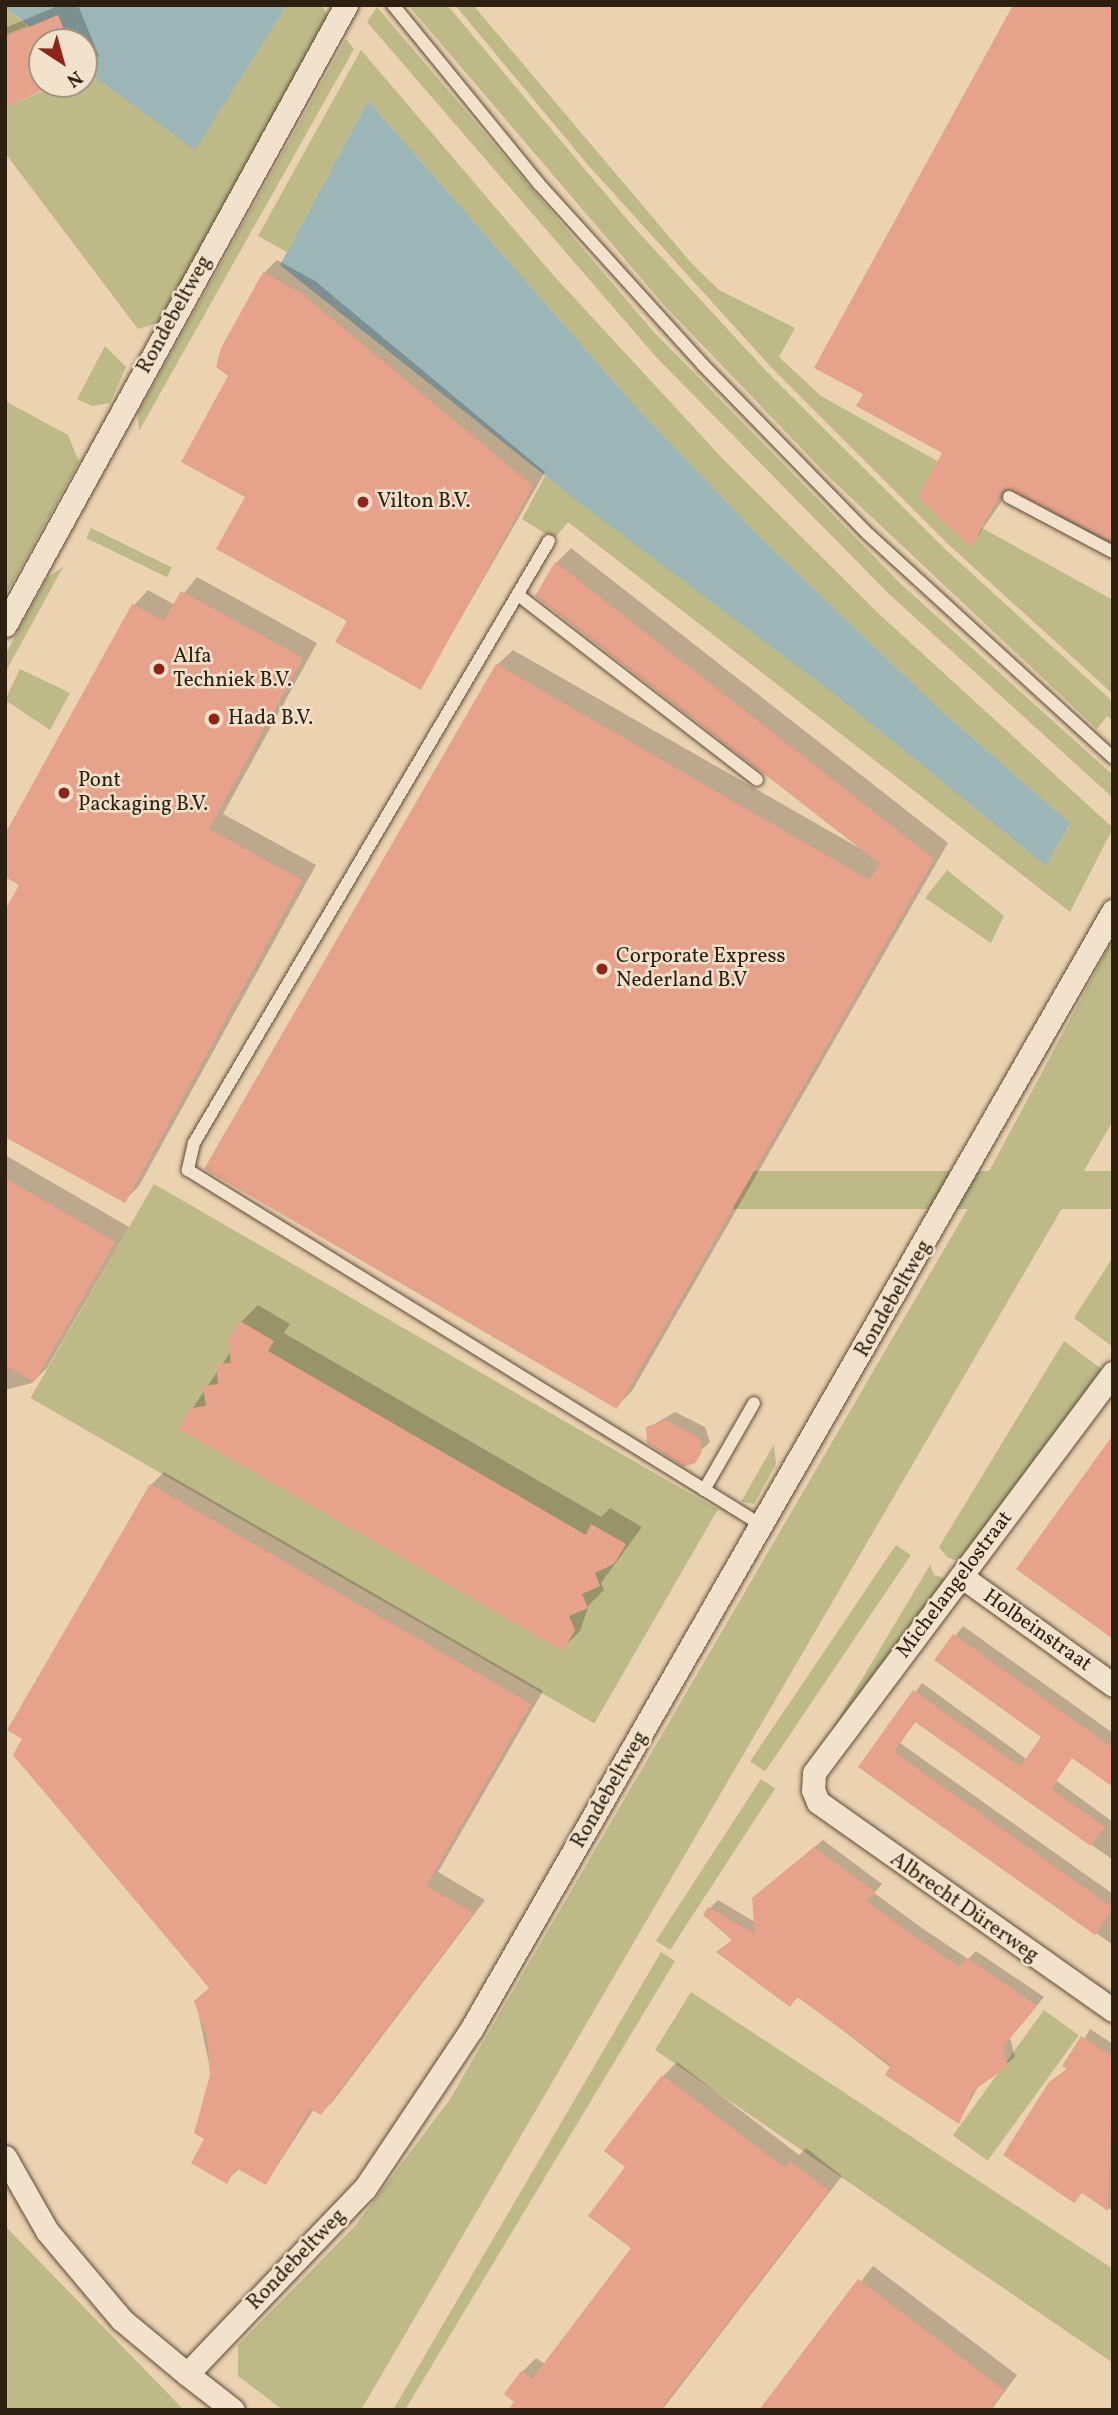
<!DOCTYPE html>
<meta charset="utf-8">
<style>
body{margin:0}
#map{position:relative;width:1118px;height:2415px;overflow:hidden;background:#ebd2b0;font-family:Vollkorn,serif}
div>[style]{position:absolute}
.green>*{inset:0;background:#bdba87;transform-origin:0 0}
.water>*{inset:0;background:#9cb5b6}
.shadow>*{inset:0;background:#0003}
.building>*{inset:0;background:#e7a28b}
.roads{filter:drop-shadow(0 0 2px #5c4c38) drop-shadow(0 0 2px #5c4c38)}
.service>*{height:12px;margin:-6px;padding:0 6px;transform-origin:6px;border-radius:6px;background:#f2e2cc}
.minor>*{height:23px;margin:-11.5px;padding:0 11.5px;transform-origin:11.5px;border-radius:11.5px;background:#f2e2cc}
.dots>*{width:19px;height:19px;translate:-50% -50%;box-sizing:border-box;border:4px solid #f2e2cc;border-radius:50%}
span{translate:-50% -50%;white-space:nowrap;text-align:center;line-height:1.15;-webkit-text-stroke:5px #f2e2cc;paint-order:stroke}
.street-label{font-size:21px;color:#2d2010}
.poi-label{font-size:21px;color:#2d2010}
.left{translate:0 -50%;text-align:left}
.frame{position:absolute;inset:0;border:7px solid #2d2010;pointer-events:none}
.north{position:absolute;left:28px;top:28px;width:70px;height:70px;box-sizing:border-box;background:#f2e2cc;border:2px solid #a39481;border-radius:50%;rotate:144deg;font-size:19px;font-weight:700;line-height:28px;text-align:center;color:#2d2010}
.north::after{content:'';display:block;margin:auto;width:24px;height:32px;background:#8f2418;clip-path:polygon(50% 0,100% 100%,50% 72%,0 100%)}
</style>
<div id="map">
<div class="green">
<div style="clip-path:polygon(287px 5px,322px 5px,328px 18px,159px 323px,138px 329px,5px 153px,5px 107px,61px 84px,84px 84px,89px 72px,195px 149px)"></div>
<div style="clip-path:polygon(408px 5px,447px 5px,630px 223px,767px 372px,946px 550px,1113px 702px,1113px 721px,1107px 716px,1097px 729px,827px 475px,664px 305px)"></div>
<div style="clip-path:polygon(455px 5px,473px 5px,693px 265px,719px 290px,795px 328px,779px 357px,821px 396px,946px 466px,929px 499px,1113px 600px,1113px 694px,948px 544px,770px 366px,588px 165px)"></div>
<div style="clip-path:polygon(5px 7px,27px 26px,5px 35px)"></div>
<div style="clip-path:polygon(377px 7px,653px 331px,902px 585px,1113px 775px,1113px 798px,888px 593px,657px 358px,367px 22px)"></div>
<div style="clip-path:polygon(346px 39px,354px 49px,139px 431px,138px 413px)"></div>
<div style="clip-path:polygon(361px 50px,554px 276px,723px 459px,878px 613px,1113px 828px,1070px 912px,568px 522px,554px 539px,522px 519px,545px 476px,829px 690px,1046px 866px,1070px 823px,939px 709px,761px 538px,636px 407px,368px 101px,287px 252px,258px 236px)"></div>
<div style="clip-path:polygon(105px 346px,126px 367px,110px 403px,92px 406px,77px 399px)"></div>
<div style="clip-path:polygon(5px 401px,68px 435px,79px 462px,5px 596px)"></div>
<div style="left:91px;top:528px;width:90px;height:11px;rotate:26deg"></div>
<div style="clip-path:polygon(63px 567px,5px 673px,5px 655px,48px 577px)"></div>
<div style="clip-path:polygon(20px 669px,70px 693px,50px 730px,5px 700px)"></div>
<div style="clip-path:polygon(947px 870px,1004px 916px,991px 943px,925px 898px)"></div>
<div style="clip-path:polygon(1113px 939px,1113px 1121px,361px 2410px,283px 2410px,238px 2376px,238px 2345px,355px 2226px,450px 2099px,985px 1179px)"></div>
<div style="left:1113px;top:1171px;width:38px;height:425px;rotate:90deg"></div>
<div style="left:154px;top:1184px;width:651px;height:247px;rotate:30deg"></div>
<div style="clip-path:polygon(1113px 1257px,1113px 1347px,1074px 1318px)"></div>
<div style="clip-path:polygon(1064px 1341px,1103px 1370px,962px 1563px,947px 1557px,939px 1547px)"></div>
<div style="clip-path:polygon(774px 1444px,776px 1464px,754px 1504px,741px 1502px)"></div>
<div style="left:896px;top:1545px;width:18px;height:261px;rotate:34deg"></div>
<div style="clip-path:polygon(930px 1565px,934px 1575px,950px 1580px,807px 1771px)"></div>
<div style="left:761px;top:1779px;width:17px;height:193px;rotate:33deg"></div>
<div style="clip-path:polygon(661px 1952px,675px 1961px,405px 2410px,393px 2410px)"></div>
<div style="clip-path:polygon(691px 1992px,1113px 2269px,1113px 2363px,655px 2050px)"></div>
<div style="left:1044px;top:2010px;width:43px;height:155px;rotate:36deg"></div>
<div style="clip-path:polygon(5px 2226px,184px 2410px,5px 2410px)"></div>
</div>
<div class="water">
<div style="clip-path:polygon(287px 5px,195px 150px,84px 69px,84px 42px,48px 42px,5px 7px)"></div>
<div style="clip-path:polygon(368px 101px,636px 407px,761px 538px,939px 709px,1070px 823px,1046px 866px,829px 690px,572px 497px,280px 265px)"></div>
</div>
<div class="shadow">
<div style="clip-path:polygon(60px 5px,78px 5px,99px 56px,84px 70px,84px 42px,42px 42px,42px 84px,55px 84px,5px 105px,5px 28px)"></div>
<div style="clip-path:polygon(1113px 5px,1113px 545px,1010px 489px,971px 546px,944px 452px,865px 394px)"></div>
<div style="clip-path:polygon(277px 260px,315px 281px,545px 472px,421px 687px,349px 620px,248px 496px,230px 376px,264px 273px)"></div>
<div style="clip-path:polygon(571px 548px,948px 843px,632px 1391px,617px 1406px,497px 665px,513px 650px,868px 853px,556px 563px)"></div>
<div style="clip-path:polygon(197px 577px,317px 643px,223px 814px,316px 865px,139px 1186px,124px 1201px,22px 884px,134px 605px,148px 590px,175px 605px)"></div>
<div style="clip-path:polygon(5px 1155px,129px 1227px,47px 1368px,32px 1383px,5px 1390px)"></div>
<div style="clip-path:polygon(258px 1305px,290px 1324px,284px 1333px,601px 1517px,610px 1508px,642px 1527px,601px 1583px,604px 1590px,589px 1605px,580px 1631px,562px 1649px,192px 1409px,231px 1351px,241px 1322px)"></div>
<div style="clip-path:polygon(675px 1412px,705px 1427px,710px 1442px,701px 1450px,648px 1428px)"></div>
<div style="clip-path:polygon(164px 1472px,543px 1691px,438px 1872px,485px 1900px,334px 2100px,321px 2113px,314px 2109px,266px 2183px,240px 2168px,226px 2181px,206px 2139px,212px 2078px,196px 2002px,211px 1987px,151px 1485px)"></div>
<div style="clip-path:polygon(963px 1626px,1113px 1733px,1113px 1785px,936px 1660px)"></div>
<div style="clip-path:polygon(922px 1683px,1113px 1822px,1113px 1860px,917px 1720px,900px 1743px,1113px 1894px,1113px 1945px,861px 1766px)"></div>
<div style="clip-path:polygon(823px 1840px,882px 1884px,874px 1893px,922px 1928px,968px 1959px,976px 1951px,1044px 1997px,1010px 2038px,1015px 2057px,979px 2085px,959px 2121px,799px 1996px,790px 2005px,709px 1909px,718px 1900px,755px 1922px,762px 1891px)"></div>
<div style="clip-path:polygon(1090px 2029px,1113px 2044px,1113px 2211px,1083px 2192px,1051px 2083px,1068px 2068px)"></div>
<div style="clip-path:polygon(677px 2062px,799px 2155px,806px 2148px,842px 2176px,662px 2410px,510px 2410px,517px 2401px,506px 2393px,522px 2372px,536px 2358px,545px 2364px,633px 2248px,627px 2166px,663px 2076px)"></div>
<div style="clip-path:polygon(873px 2266px,1017px 2375px,991px 2410px,761px 2410px)"></div>
</div>
<div class="building">
<div style="clip-path:polygon(1013px 5px,1113px 5px,1113px 542px,1004px 487px,971px 548px,918px 497px,942px 453px,856px 406px,863px 394px,814px 368px)"></div>
<div style="clip-path:polygon(58px 15px,69px 42px,42px 42px,42px 91px,5px 107px,5px 37px)"></div>
<div style="clip-path:polygon(263px 272px,302px 294px,533px 486px,421px 690px,335px 642px,347px 621px,216px 549px,245px 497px,181px 462px,228px 376px,216px 367px,221px 348px)"></div>
<div style="clip-path:polygon(555px 562px,934px 859px,617px 1409px,204px 1169px,496px 664px,869px 880px,880px 864px,535px 596px)"></div>
<div style="clip-path:polygon(181px 591px,303px 658px,209px 829px,302px 880px,125px 1203px,5px 1137px,5px 910px,19px 885px,5px 877px,5px 834px,132px 604px,164px 621px)"></div>
<div style="clip-path:polygon(5px 1178px,115px 1242px,34px 1382px,5px 1365px)"></div>
<div style="clip-path:polygon(240px 1321px,274px 1341px,268px 1351px,586px 1535px,591px 1524px,626px 1544px,614px 1564px,595px 1573px,600px 1586px,582px 1594px,588px 1608px,569px 1616px,575px 1630px,563px 1651px,179px 1429px,191px 1408px,206px 1406px,203px 1386px,218px 1384px,216px 1364px,231px 1363px,228px 1341px)"></div>
<div style="clip-path:polygon(666px 1420px,700px 1439px,702px 1452px,695px 1463px,684px 1467px,647px 1443px,646px 1427px)"></div>
<div style="clip-path:polygon(1113px 1435px,1113px 1639px,1016px 1569px)"></div>
<div style="clip-path:polygon(150px 1484px,531px 1704px,426px 1886px,474px 1913px,321px 2115px,310px 2109px,266px 2185px,236px 2168px,227px 2184px,191px 2163px,204px 2139px,194px 2133px,210px 2075px,207px 2036px,194px 2001px,209px 1988px,13px 1755px,22px 1739px,7px 1730px)"></div>
<div style="clip-path:polygon(953px 1634px,1113px 1748px,1113px 1787px,1072px 1758px,1051px 1789px,1105px 1827px,1091px 1846px,915px 1722px,894px 1752px,1113px 1908px,1095px 1935px,858px 1767px,913px 1690px,1020px 1767px,1041px 1737px,934px 1660px)"></div>
<div style="clip-path:polygon(814px 1847px,876px 1893px,866px 1901px,914px 1936px,959px 1967px,967px 1958px,1037px 2006px,1003px 2047px,1008px 2066px,973px 2091px,959px 2124px,885px 2075px,891px 2065px,797px 1997px,790px 2007px,716px 1952px,732px 1940px,703px 1915px,708px 1907px,755px 1934px,752px 1898px)"></div>
<div style="clip-path:polygon(1081px 2036px,1113px 2057px,1108px 2211px,1082px 2193px,1074px 2203px,1003px 2155px,1049px 2082px,1067px 2069px,1062px 2066px)"></div>
<div style="clip-path:polygon(662px 2075px,785px 2168px,790px 2161px,829px 2191px,660px 2410px,508px 2410px,514px 2402px,504px 2394px,521px 2371px,532px 2379px,631px 2248px,588px 2216px,625px 2167px,604px 2151px)"></div>
<div style="clip-path:polygon(858px 2279px,1004px 2390px,989px 2410px,759px 2410px)"></div>
</div>
<div class="roads">
<div class="service">
<div style="left:393px;top:5px;width:231px;rotate:50.8deg"></div>
<div style="left:539px;top:184px;width:244px;rotate:47.8deg"></div>
<div style="left:703px;top:365px;width:236px;rotate:45.7deg"></div>
<div style="left:868px;top:534px;width:332px;rotate:42.4deg"></div>
<div style="left:1009px;top:497px;width:118px;rotate:27.9deg"></div>
<div style="left:549px;top:541px;width:699px;rotate:120.53deg"></div>
<div style="left:194px;top:1143px;width:28px;rotate:103deg"></div>
<div style="left:188px;top:1170px;width:676px;rotate:31.76deg"></div>
<div style="left:518px;top:595px;width:302px;rotate:37.7deg"></div>
<div style="left:704px;top:1490px;width:100px;rotate:-60.1deg"></div>
</div>
<div class="minor">
<div style="left:5px;top:625px;width:708px;rotate:-61.19deg"></div>
<div style="left:1113px;top:1373px;width:499px;rotate:126.8deg"></div>
<div style="left:814px;top:1773px;width:17px;rotate:93deg"></div>
<div style="left:813px;top:1790px;width:13px;rotate:67deg"></div>
<div style="left:818px;top:1802px;width:361px;rotate:35.2deg"></div>
<div style="left:961px;top:1576px;width:187px;rotate:35.6deg"></div>
<div style="left:5px;top:2157px;width:85px;rotate:60.4deg"></div>
<div style="left:47px;top:2231px;width:116px;rotate:49.9deg"></div>
<div style="left:122px;top:2320px;width:85px;rotate:39.7deg"></div>
<div style="left:187px;top:2374px;width:257px;rotate:-46.3deg"></div>
<div style="left:365px;top:2188px;width:192px;rotate:-56.2deg"></div>
<div style="left:472px;top:2028px;width:1288px;rotate:-60.15deg"></div>
<div style="left:187px;top:2374px;width:58px;rotate:38deg"></div>
</div>
</div>
<div class="dots">
<div style="left:363px;top:502px;background:#8f2418"></div>
<div style="left:159px;top:669px;background:#8f2418"></div>
<div style="left:214px;top:719px;background:#8f2418"></div>
<div style="left:64px;top:793px;background:#8f2418"></div>
<div style="left:602px;top:969px;background:#8f2418"></div>
</div>
<div class="street-label">
<span style="left:175px;top:315px;rotate:-61deg">Rondebeltweg</span>
<span style="left:894px;top:1299px;rotate:-60deg">Rondebeltweg</span>
<span style="left:955px;top:1585px;rotate:-53deg">Michelangelostraat</span>
<span style="left:1037px;top:1631px;rotate:35deg">Holbeinstraat</span>
<span style="left:610px;top:1790px;rotate:-60deg">Rondebeltweg</span>
<span style="left:964px;top:1908px;rotate:35deg">Albrecht Dürerweg</span>
<span style="left:297px;top:2260px;rotate:-46deg">Rondebeltweg</span>
</div>
<div class="poi-label">
<span class="left" style="left:377px;top:502px">Vilton B.V.</span>
<span class="left" style="left:173px;top:669px">Alfa<br>Techniek B.V.</span>
<span class="left" style="left:228px;top:719px">Hada B.V.</span>
<span class="left" style="left:78px;top:793px">Pont<br>Packaging B.V.</span>
<span class="left" style="left:616px;top:969px">Corporate Express<br>Nederland B.V</span>
</div>
<div class="frame"></div>
<div class="north">N</div>
</div>
